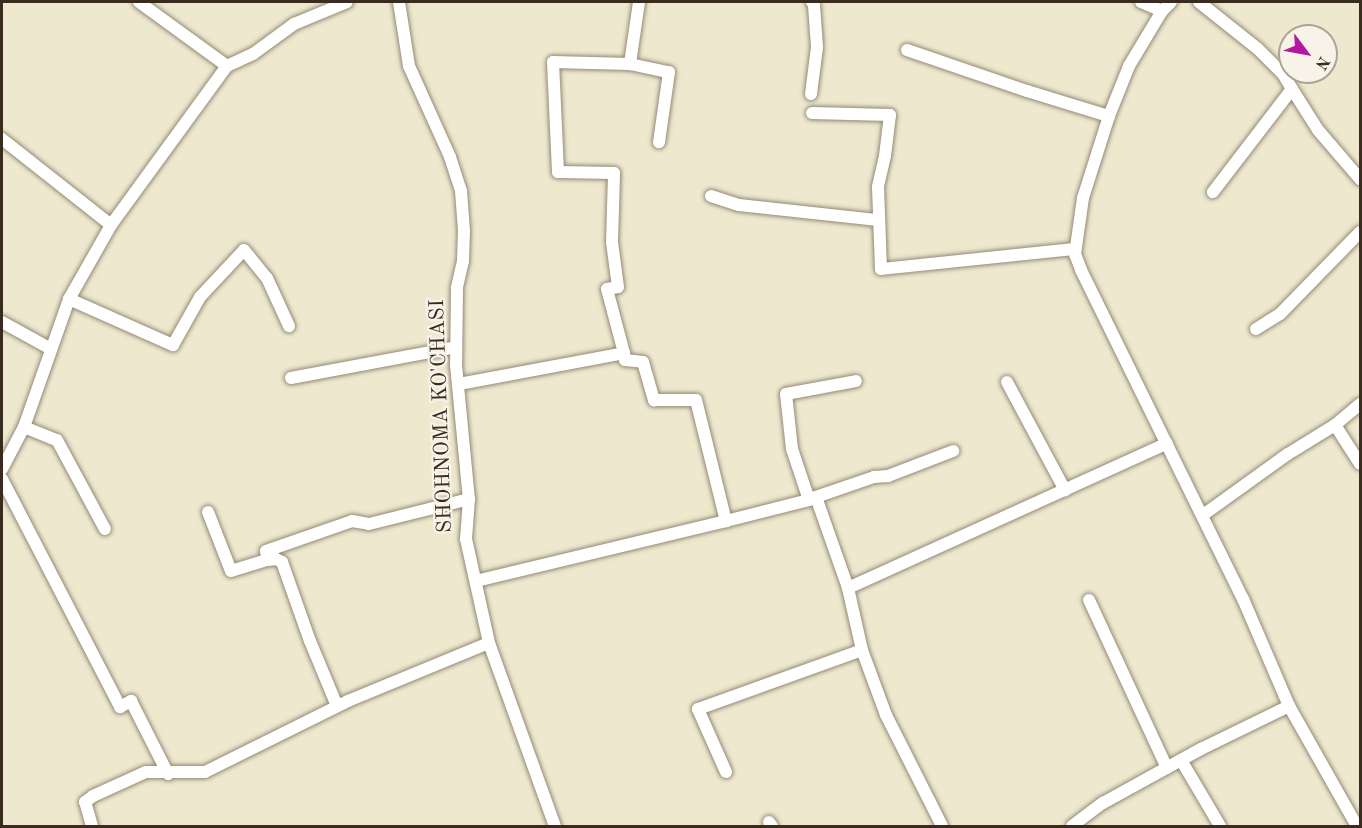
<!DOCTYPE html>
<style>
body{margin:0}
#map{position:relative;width:1362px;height:828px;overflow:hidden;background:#eee8cf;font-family:"Old Standard TT",serif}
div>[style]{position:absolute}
.roads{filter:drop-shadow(0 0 2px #948976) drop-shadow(0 0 2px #948976)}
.street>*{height:12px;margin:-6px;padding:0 6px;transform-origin:6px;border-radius:6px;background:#fff}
span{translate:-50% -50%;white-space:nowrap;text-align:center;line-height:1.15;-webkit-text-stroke:4.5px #f7f3e8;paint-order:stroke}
.street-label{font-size:21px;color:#3b2a1e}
.frame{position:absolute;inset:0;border:3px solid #3b2a1e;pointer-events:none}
.north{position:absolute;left:1278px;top:24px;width:60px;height:60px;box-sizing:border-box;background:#f7f3e8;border:2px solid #aca397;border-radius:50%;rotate:122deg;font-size:16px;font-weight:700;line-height:24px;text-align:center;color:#3b2a1e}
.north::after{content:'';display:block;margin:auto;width:21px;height:27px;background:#b5179e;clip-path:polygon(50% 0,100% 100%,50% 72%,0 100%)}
</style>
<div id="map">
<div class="roads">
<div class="street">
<div style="left:139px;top:2px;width:109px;rotate:36deg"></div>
<div style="left:399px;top:2px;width:65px;rotate:81.1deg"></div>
<div style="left:409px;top:66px;width:100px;rotate:65.7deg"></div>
<div style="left:450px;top:157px;width:36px;rotate:72deg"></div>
<div style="left:461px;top:191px;width:40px;rotate:85.7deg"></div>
<div style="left:464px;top:231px;width:30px;rotate:92deg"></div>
<div style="left:463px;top:261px;width:28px;rotate:103deg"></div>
<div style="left:457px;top:288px;width:77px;rotate:90.7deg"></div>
<div style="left:456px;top:365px;width:135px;rotate:84.5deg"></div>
<div style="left:469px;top:499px;width:40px;rotate:94.3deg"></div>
<div style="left:466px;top:539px;width:107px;rotate:77.5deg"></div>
<div style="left:489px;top:643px;width:195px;rotate:70.2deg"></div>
<div style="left:639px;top:2px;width:63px;rotate:98.3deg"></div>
<div style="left:630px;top:64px;width:40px;rotate:12deg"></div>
<div style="left:669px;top:72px;width:71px;rotate:98.1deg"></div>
<div style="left:1141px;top:2px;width:23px;rotate:23deg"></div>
<div style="left:1171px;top:2px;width:13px;rotate:135deg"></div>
<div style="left:1162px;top:11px;width:64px;rotate:121deg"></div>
<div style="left:1129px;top:66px;width:54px;rotate:111.8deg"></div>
<div style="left:1109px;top:116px;width:86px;rotate:107.6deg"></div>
<div style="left:1083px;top:198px;width:57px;rotate:98.1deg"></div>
<div style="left:1075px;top:254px;width:17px;rotate:69deg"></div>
<div style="left:1081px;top:270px;width:367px;rotate:63.8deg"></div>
<div style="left:1243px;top:599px;width:116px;rotate:66.7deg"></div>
<div style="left:1289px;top:706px;width:138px;rotate:60.5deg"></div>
<div style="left:1199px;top:2px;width:75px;rotate:38.5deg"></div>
<div style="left:1258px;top:49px;width:35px;rotate:45deg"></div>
<div style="left:1283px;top:74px;width:17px;rotate:59deg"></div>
<div style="left:1292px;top:89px;width:130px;rotate:127.5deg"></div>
<div style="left:907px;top:50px;width:127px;rotate:18.9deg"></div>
<div style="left:1027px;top:91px;width:86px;rotate:17deg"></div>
<div style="left:1292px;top:89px;width:49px;rotate:57.6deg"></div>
<div style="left:1318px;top:130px;width:65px;rotate:49.4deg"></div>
<div style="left:811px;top:94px;width:47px;rotate:-82.7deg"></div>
<div style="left:817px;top:47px;width:42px;rotate:-94.1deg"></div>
<div style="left:814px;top:5px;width:4px;rotate:-124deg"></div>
<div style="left:812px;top:113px;width:78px;rotate:1.5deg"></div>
<div style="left:890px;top:115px;width:41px;rotate:97deg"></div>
<div style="left:885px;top:156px;width:32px;rotate:103deg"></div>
<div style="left:878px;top:187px;width:82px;rotate:87.9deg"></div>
<div style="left:881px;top:269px;width:195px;rotate:-5.9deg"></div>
<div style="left:711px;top:196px;width:29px;rotate:18deg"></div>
<div style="left:739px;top:205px;width:140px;rotate:6.2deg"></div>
<div style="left:111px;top:225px;width:197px;rotate:-53.9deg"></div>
<div style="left:227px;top:66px;width:29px;rotate:-25deg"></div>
<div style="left:253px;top:54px;width:51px;rotate:-36.2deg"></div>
<div style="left:294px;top:24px;width:57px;rotate:-22.5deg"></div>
<div style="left:69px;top:299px;width:114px;rotate:23.9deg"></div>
<div style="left:173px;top:345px;width:55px;rotate:-60.6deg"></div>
<div style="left:200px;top:297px;width:64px;rotate:-46.9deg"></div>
<div style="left:244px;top:250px;width:36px;rotate:51deg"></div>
<div style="left:267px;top:278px;width:53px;rotate:65.4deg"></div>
<div style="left:2px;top:322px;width:56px;rotate:28.9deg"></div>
<div style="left:1256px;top:329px;width:28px;rotate:-32deg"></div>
<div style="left:1280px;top:314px;width:115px;rotate:-45.7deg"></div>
<div style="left:624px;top:353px;width:66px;rotate:-104.9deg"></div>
<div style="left:607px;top:289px;width:11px;rotate:-10deg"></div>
<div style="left:618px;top:287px;width:45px;rotate:-97.6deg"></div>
<div style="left:612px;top:242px;width:69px;rotate:-88.3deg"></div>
<div style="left:614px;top:173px;width:56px;rotate:-179deg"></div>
<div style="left:558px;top:172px;width:110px;rotate:-92.6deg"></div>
<div style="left:553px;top:62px;width:77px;rotate:1.5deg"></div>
<div style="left:291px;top:378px;width:168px;rotate:-10.6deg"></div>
<div style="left:1007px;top:382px;width:123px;rotate:61.8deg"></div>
<div style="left:459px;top:384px;width:168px;rotate:-10.6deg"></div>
<div style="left:624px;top:353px;width:7px;rotate:82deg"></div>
<div style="left:625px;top:360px;width:18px;rotate:6deg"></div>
<div style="left:643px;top:362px;width:40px;rotate:74deg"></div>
<div style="left:654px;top:400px;width:42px"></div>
<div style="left:696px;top:400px;width:125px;rotate:76.1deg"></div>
<div style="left:726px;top:521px;width:257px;rotate:166.5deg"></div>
<div style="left:1335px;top:425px;width:46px;rotate:57.3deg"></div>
<div style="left:24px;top:427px;width:35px;rotate:22deg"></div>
<div style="left:57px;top:440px;width:101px;rotate:61.7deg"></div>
<div style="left:2px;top:469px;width:47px;rotate:-62.4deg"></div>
<div style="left:24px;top:427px;width:136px;rotate:-70.6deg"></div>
<div style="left:69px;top:299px;width:85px;rotate:-60.4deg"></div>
<div style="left:111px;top:225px;width:139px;rotate:-141.7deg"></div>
<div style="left:2px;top:479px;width:257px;rotate:62.6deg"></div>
<div style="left:120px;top:707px;width:13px;rotate:-29deg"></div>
<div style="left:131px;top:701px;width:82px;rotate:63.1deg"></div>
<div style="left:816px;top:497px;width:96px;rotate:70.6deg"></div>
<div style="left:848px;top:588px;width:64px;rotate:77.3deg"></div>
<div style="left:862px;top:650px;width:69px;rotate:69.7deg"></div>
<div style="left:886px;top:715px;width:124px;rotate:63.2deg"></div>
<div style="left:810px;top:499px;width:68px;rotate:-19deg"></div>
<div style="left:874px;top:477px;width:14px;rotate:-4deg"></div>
<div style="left:888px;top:476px;width:70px;rotate:-21deg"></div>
<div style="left:208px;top:512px;width:63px;rotate:68.7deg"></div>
<div style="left:231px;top:571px;width:39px;rotate:-17deg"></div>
<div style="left:268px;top:560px;width:8px;rotate:-7deg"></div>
<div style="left:276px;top:559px;width:7px;rotate:27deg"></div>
<div style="left:282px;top:562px;width:84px;rotate:70.5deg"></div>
<div style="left:310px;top:641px;width:70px;rotate:67.4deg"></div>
<div style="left:1203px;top:515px;width:105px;rotate:-35.7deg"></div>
<div style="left:1288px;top:454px;width:55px;rotate:-31.7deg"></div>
<div style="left:1335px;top:425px;width:33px;rotate:-40deg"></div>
<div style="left:726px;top:521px;width:86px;rotate:-14.2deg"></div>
<div style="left:809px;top:500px;width:54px;rotate:-108.4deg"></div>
<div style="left:792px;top:449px;width:55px;rotate:-96.2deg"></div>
<div style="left:786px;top:394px;width:71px;rotate:-10.5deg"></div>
<div style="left:268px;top:560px;width:9px;rotate:-103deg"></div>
<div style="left:266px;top:551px;width:91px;rotate:-19.2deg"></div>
<div style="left:352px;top:521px;width:17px;rotate:10deg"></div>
<div style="left:369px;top:524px;width:103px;rotate:-14deg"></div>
<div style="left:848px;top:588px;width:350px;rotate:-24.4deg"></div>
<div style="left:1089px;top:600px;width:185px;rotate:65.1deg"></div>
<div style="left:1181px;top:760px;width:77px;rotate:59.4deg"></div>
<div style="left:726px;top:772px;width:69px;rotate:-114deg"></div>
<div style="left:698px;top:709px;width:174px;rotate:-19.8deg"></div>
<div style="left:769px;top:822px;width:5px;rotate:53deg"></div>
<div style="left:92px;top:826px;width:25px;rotate:-106deg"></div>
<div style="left:85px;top:802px;width:10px;rotate:-37deg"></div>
<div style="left:93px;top:796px;width:58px;rotate:-24.4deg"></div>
<div style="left:146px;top:772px;width:59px"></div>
<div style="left:205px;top:772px;width:160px;rotate:-26.4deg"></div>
<div style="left:348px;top:701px;width:152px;rotate:-22.4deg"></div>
<div style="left:1072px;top:826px;width:39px;rotate:-37deg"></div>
<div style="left:1103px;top:803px;width:112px;rotate:-28.9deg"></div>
<div style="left:1201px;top:749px;width:98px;rotate:-26deg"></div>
</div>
</div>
<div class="street-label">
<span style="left:442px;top:416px;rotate:-92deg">SHOHNOMA KO'CHASI</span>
</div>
<div class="frame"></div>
<div class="north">N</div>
</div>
